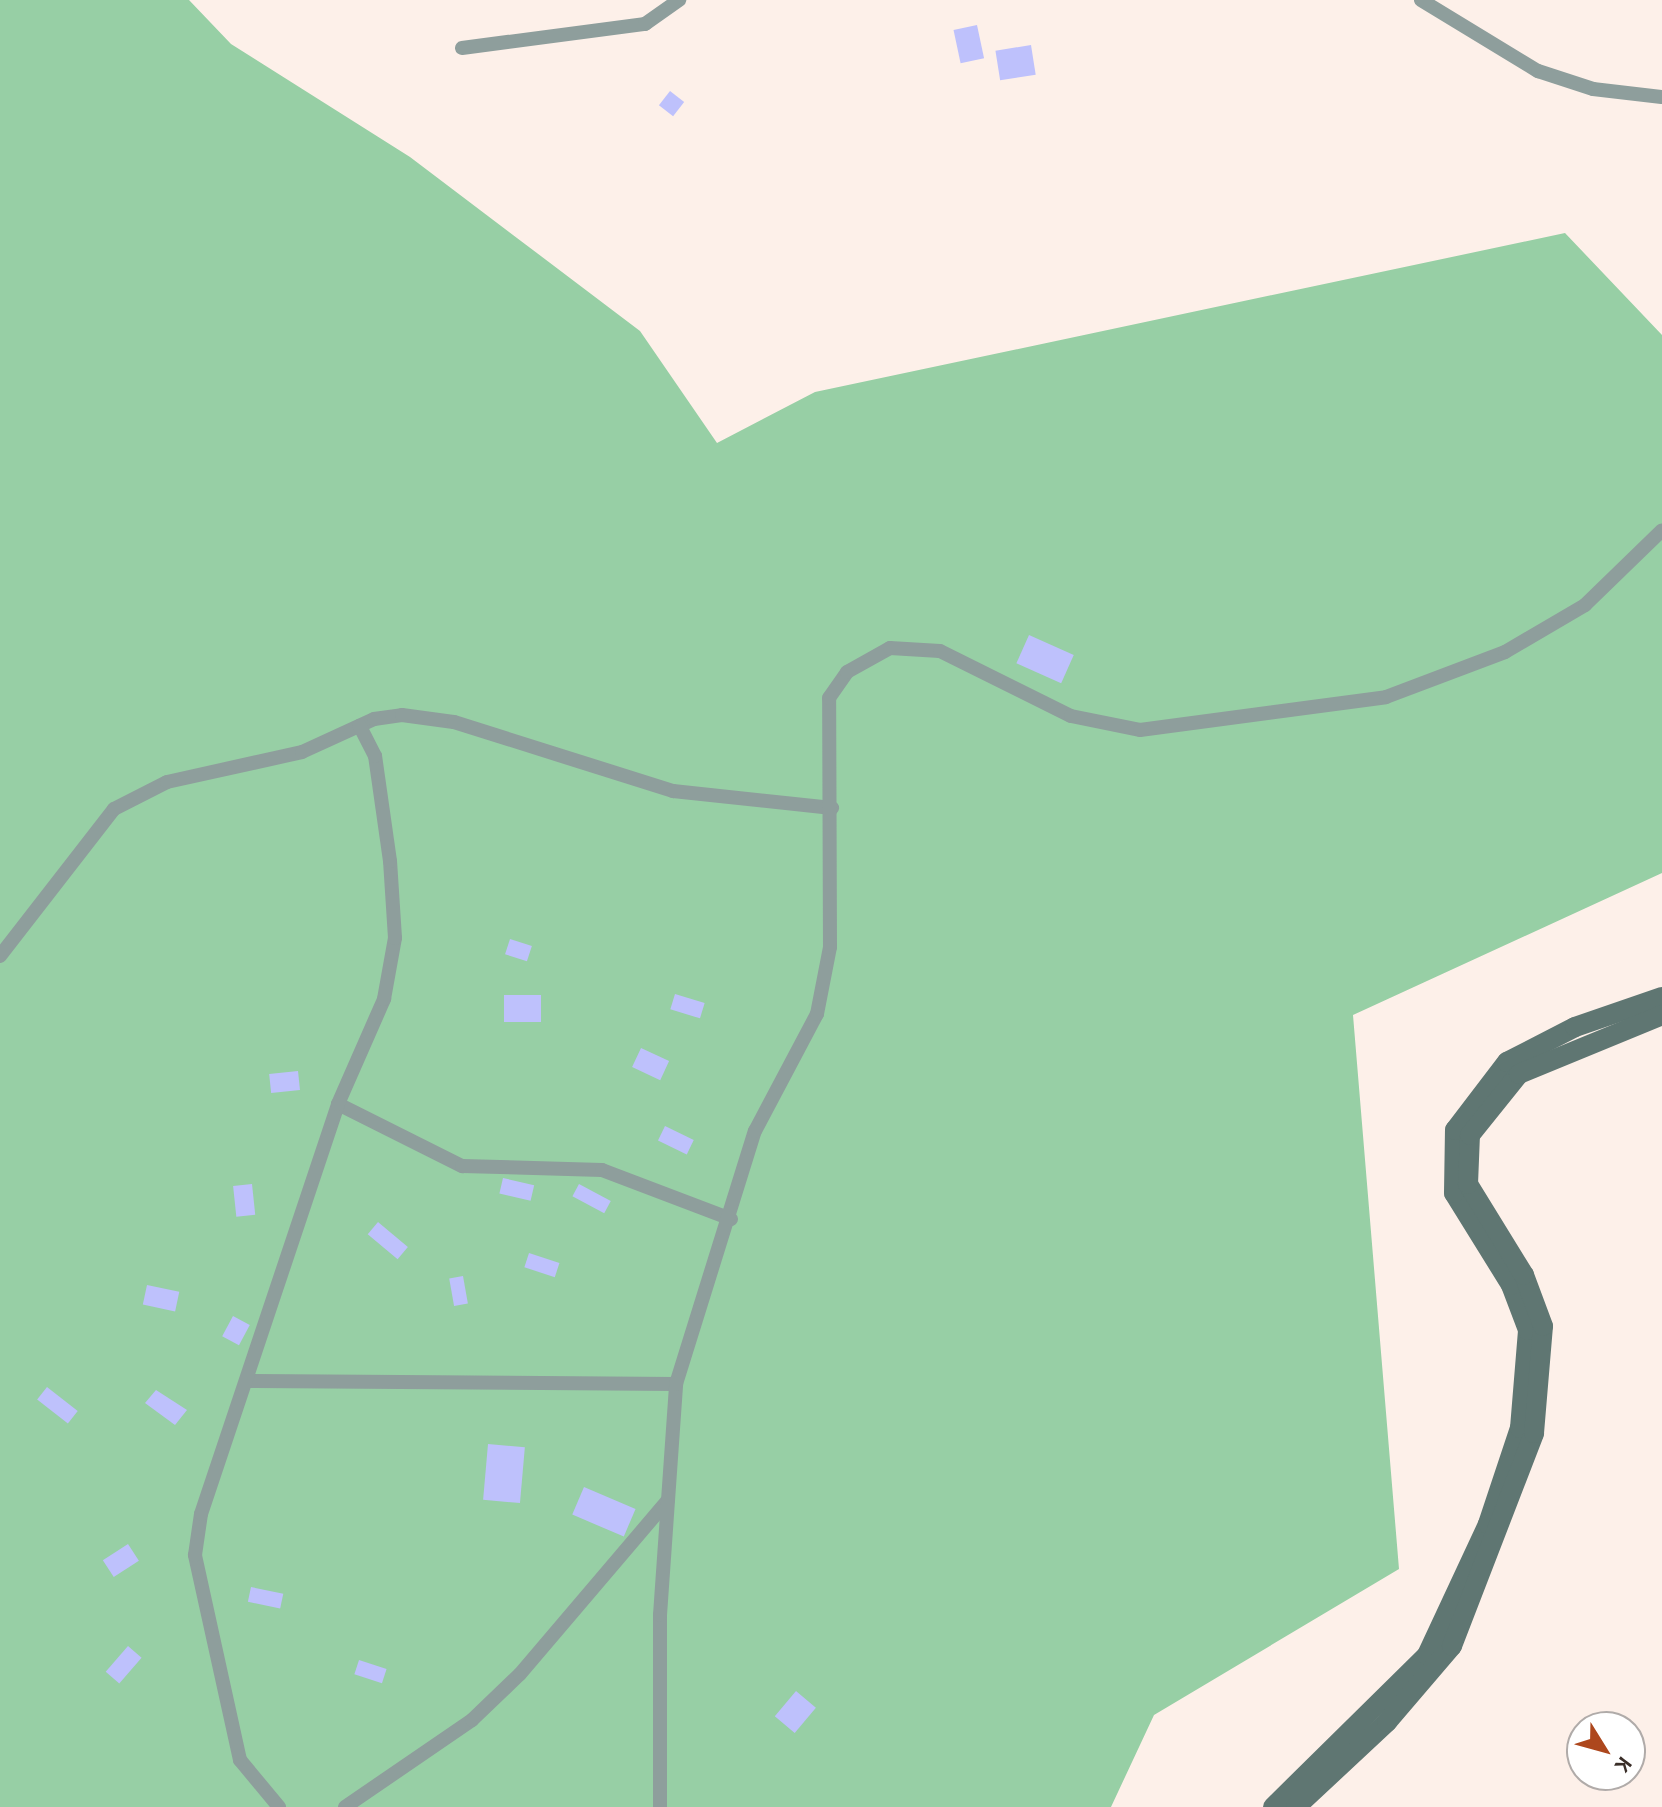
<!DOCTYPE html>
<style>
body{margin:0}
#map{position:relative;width:1662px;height:1807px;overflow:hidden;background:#fdf0e9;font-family:"Alegreya Sans",sans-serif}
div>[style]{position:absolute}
.forest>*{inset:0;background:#97cfa5}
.building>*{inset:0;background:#bec1fc;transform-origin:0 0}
.minor>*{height:14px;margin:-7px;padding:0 7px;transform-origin:7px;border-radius:7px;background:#8e9e9c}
.secondary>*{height:20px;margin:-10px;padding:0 10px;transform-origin:10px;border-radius:10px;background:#5f7672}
span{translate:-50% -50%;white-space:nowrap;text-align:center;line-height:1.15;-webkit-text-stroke:6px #fff;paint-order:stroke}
.north{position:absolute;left:1566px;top:1711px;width:80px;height:80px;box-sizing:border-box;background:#fff;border:2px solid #b0aba9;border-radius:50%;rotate:127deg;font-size:22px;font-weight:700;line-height:32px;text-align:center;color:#3a2e28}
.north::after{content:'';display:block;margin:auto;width:28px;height:36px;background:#ad471d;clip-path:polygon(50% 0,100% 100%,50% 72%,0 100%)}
</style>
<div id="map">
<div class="forest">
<div style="clip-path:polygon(0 0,189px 0,231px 44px,410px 157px,640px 331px,717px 443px,815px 392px,1565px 233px,1662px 335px,1662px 873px,1353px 1015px,1399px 1569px,1154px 1715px,1111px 1807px,0 1807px)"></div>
</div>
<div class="building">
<div style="left:977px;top:25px;width:34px;height:24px;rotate:78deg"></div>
<div style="left:1031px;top:45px;width:30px;height:36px;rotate:81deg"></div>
<div style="left:670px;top:91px;width:18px;height:18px;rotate:38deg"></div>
<div style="left:1029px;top:635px;width:49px;height:31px;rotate:24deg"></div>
<div style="left:510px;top:939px;width:23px;height:16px;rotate:18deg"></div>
<div style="left:675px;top:994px;width:31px;height:16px;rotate:17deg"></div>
<div style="left:541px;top:995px;width:27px;height:37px;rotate:90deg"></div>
<div style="left:641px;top:1048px;width:31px;height:21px;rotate:25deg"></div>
<div style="left:298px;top:1071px;width:19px;height:29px;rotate:84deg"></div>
<div style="left:665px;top:1126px;width:32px;height:16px;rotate:26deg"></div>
<div style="left:503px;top:1178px;width:32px;height:16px;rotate:13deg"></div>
<div style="left:252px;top:1184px;width:31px;height:19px;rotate:84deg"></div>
<div style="left:579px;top:1184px;width:36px;height:14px;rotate:28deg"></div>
<div style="left:378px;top:1222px;width:39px;height:16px;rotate:40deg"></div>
<div style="left:529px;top:1253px;width:32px;height:15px;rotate:18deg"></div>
<div style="left:463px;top:1276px;width:28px;height:14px;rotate:80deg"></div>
<div style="left:147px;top:1285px;width:33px;height:20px;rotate:12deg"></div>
<div style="left:233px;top:1316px;width:19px;height:23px;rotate:28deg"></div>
<div style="left:47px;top:1387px;width:39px;height:16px;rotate:38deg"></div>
<div style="clip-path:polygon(156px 1390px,187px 1410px,175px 1425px,145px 1403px)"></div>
<div style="left:488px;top:1444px;width:37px;height:56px;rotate:5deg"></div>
<div style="left:584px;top:1487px;width:56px;height:30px;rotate:23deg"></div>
<div style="left:128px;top:1544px;width:20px;height:30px;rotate:57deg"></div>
<div style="left:251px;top:1587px;width:33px;height:15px;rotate:12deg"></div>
<div style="left:128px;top:1646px;width:18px;height:34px;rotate:41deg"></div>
<div style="left:359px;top:1660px;width:29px;height:15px;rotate:18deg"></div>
<div style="left:796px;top:1691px;width:26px;height:33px;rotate:40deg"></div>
</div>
<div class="minor">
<div style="left:1421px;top:0;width:137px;rotate:31.3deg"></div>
<div style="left:1538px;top:71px;width:58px;rotate:18.1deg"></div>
<div style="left:1593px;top:89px;width:69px;rotate:6.6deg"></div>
<div style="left:462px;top:48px;width:185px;rotate:-7.5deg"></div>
<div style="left:645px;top:24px;width:42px;rotate:-35.2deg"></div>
<div style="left:0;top:956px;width:186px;rotate:-52.2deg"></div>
<div style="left:114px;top:809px;width:59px;rotate:-27deg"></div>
<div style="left:167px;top:782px;width:138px;rotate:-12.5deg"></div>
<div style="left:302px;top:752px;width:79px;rotate:-24.6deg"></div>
<div style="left:374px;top:719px;width:28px;rotate:-8deg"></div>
<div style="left:402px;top:715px;width:52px;rotate:7.7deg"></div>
<div style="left:454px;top:722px;width:230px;rotate:17.5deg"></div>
<div style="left:673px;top:791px;width:160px;rotate:6.1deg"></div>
<div style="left:338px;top:1104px;width:139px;rotate:26.6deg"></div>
<div style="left:462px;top:1166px;width:140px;rotate:1.6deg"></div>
<div style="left:602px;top:1170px;width:138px;rotate:20.8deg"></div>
<div style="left:246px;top:1381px;width:430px;rotate:0.4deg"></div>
<div style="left:279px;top:1807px;width:61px;rotate:-129.7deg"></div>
<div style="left:240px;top:1760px;width:210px;rotate:-102.4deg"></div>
<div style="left:195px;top:1555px;width:41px;rotate:-81.7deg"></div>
<div style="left:201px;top:1514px;width:432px;rotate:-71.5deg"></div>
<div style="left:338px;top:1104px;width:115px;rotate:-66.3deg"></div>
<div style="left:384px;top:999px;width:62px;rotate:-79.8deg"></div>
<div style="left:395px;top:938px;width:77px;rotate:-93.7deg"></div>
<div style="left:390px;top:861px;width:106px;rotate:-98.1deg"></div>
<div style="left:375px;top:756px;width:34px;rotate:-117deg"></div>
<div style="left:345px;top:1807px;width:154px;rotate:-34.4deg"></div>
<div style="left:472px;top:1720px;width:66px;rotate:-43.8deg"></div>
<div style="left:520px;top:1674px;width:228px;rotate:-49.6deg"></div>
<div style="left:660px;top:1807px;width:192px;rotate:-90deg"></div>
<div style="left:660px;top:1615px;width:232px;rotate:-86deg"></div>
<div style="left:676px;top:1384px;width:265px;rotate:-72.7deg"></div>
<div style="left:755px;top:1131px;width:132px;rotate:-62.1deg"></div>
<div style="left:817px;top:1014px;width:68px;rotate:-79deg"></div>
<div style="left:830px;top:947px;width:249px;rotate:-90.2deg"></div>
<div style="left:829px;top:698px;width:32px;rotate:-55deg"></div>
<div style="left:847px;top:672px;width:49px;rotate:-29.2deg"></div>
<div style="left:890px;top:648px;width:50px;rotate:3.4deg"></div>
<div style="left:940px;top:651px;width:146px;rotate:26.4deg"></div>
<div style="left:1071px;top:716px;width:70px;rotate:11.5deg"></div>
<div style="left:1140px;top:730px;width:248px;rotate:-7.6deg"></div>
<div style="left:1386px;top:697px;width:127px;rotate:-20.7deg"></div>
<div style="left:1505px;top:652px;width:93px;rotate:-30.4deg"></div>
<div style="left:1585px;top:605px;width:107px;rotate:-44.2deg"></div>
</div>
<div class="secondary">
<div style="left:1273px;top:1807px;width:216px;rotate:-44.6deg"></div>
<div style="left:1427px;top:1655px;width:145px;rotate:-65deg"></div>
<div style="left:1488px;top:1524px;width:101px;rotate:-71.6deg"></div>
<div style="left:1520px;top:1428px;width:98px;rotate:-85.3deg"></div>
<div style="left:1528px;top:1330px;width:48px;rotate:-110.7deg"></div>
<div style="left:1511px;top:1285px;width:108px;rotate:-121.8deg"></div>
<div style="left:1454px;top:1193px;width:63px;rotate:-89.1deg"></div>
<div style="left:1455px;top:1130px;width:86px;rotate:-52.6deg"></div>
<div style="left:1507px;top:1062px;width:76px;rotate:-27.2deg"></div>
<div style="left:1575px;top:1027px;width:92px;rotate:-19deg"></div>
<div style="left:1296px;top:1807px;width:125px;rotate:-43deg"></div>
<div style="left:1387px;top:1722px;width:100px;rotate:-49.5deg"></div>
<div style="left:1452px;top:1646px;width:228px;rotate:-68.9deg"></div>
<div style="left:1534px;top:1433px;width:107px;rotate:-85.2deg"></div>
<div style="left:1543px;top:1326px;width:54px;rotate:-110.4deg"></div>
<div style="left:1524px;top:1275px;width:107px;rotate:-121.6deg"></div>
<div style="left:1468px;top:1184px;width:49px;rotate:-87.7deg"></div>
<div style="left:1470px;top:1135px;width:78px;rotate:-51.2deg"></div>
<div style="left:1519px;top:1074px;width:155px;rotate:-22.4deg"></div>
</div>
<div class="north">K</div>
</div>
